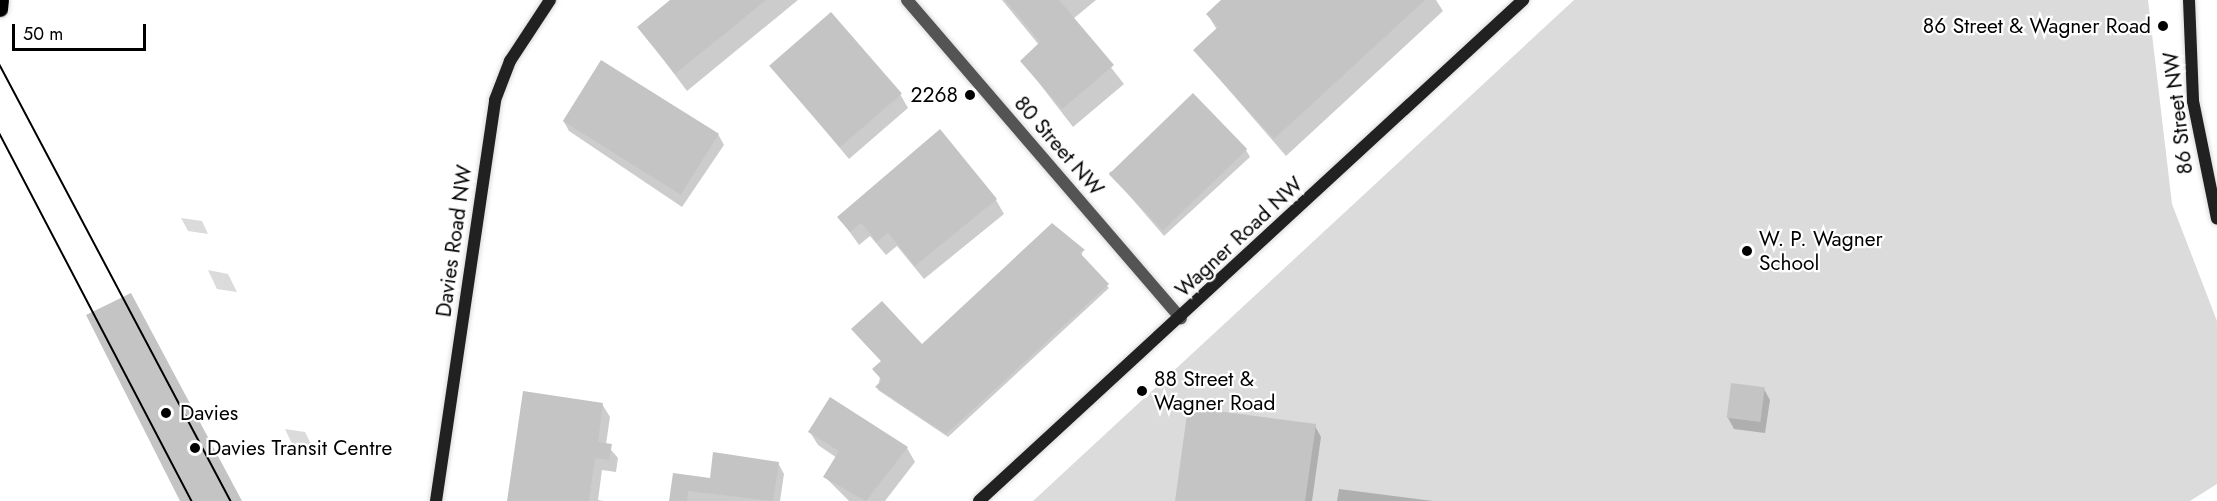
<!DOCTYPE html>
<style>
body{margin:0}
#map{position:relative;width:2217px;height:501px;overflow:hidden;background:#fff;font-family:Jost,sans-serif}
div>[style]{position:absolute}
.green>*{inset:0;background:#dbdbdb}
.shadow>*{inset:0;background:#0003}
.building>*{inset:0;background:#c4c4c4;transform-origin:0 0}
.roads{filter:drop-shadow(0 0 2px #dbdbdb) drop-shadow(0 0 2px #dbdbdb)}
.street>*{height:12px;margin:-6px;padding:0 6px;transform-origin:6px;border-radius:6px;background:#545454}
.secondary>*{height:12px;margin:-6px;padding:0 6px;transform-origin:6px;border-radius:6px;background:#212121}
.primary>*{height:15px;margin:-7.5px;padding:0 7.5px;transform-origin:7.5px;border-radius:7.5px;background:#000}
.tram>*{height:1.5px;margin:-0.75px;padding:0 0.75px;transform-origin:0.75px;border-radius:0.75px;background:#000}
.dots>*{width:16px;height:16px;translate:-50% -50%;box-sizing:border-box;border:3px solid #fff;border-radius:50%}
span{translate:-50% -50%;white-space:nowrap;text-align:center;line-height:1.15;-webkit-text-stroke:4.5px #fff;paint-order:stroke}
.poi-label{font-size:21px;color:#000}
.right{translate:-100% -50%;text-align:right}
.left{translate:0 -50%;text-align:left}
.street-label{font-size:21px;color:#000}
.scale{position:absolute;left:12px;top:24px;width:134px;height:27px;box-sizing:border-box;border:3px solid #000;border-top:0;padding-left:8px;font-size:18px;line-height:21px;white-space:nowrap;color:#000;-webkit-text-stroke:4px #fff;paint-order:stroke}
</style>
<div id="map">
<div class="green">
<div style="clip-path:polygon(1574px 0,2148px 0,2172px 204px,2217px 321px,2217px 484px,2190px 501px,1033px 501px)"></div>
<div style="clip-path:polygon(181px 218px,202px 221px,208px 234px,188px 231px)"></div>
<div style="clip-path:polygon(208px 270px,228px 274px,237px 292px,217px 289px)"></div>
<div style="clip-path:polygon(285px 429px,305px 432px,314px 450px,294px 448px)"></div>
</div>
<div class="shadow">
<div style="clip-path:polygon(672px 0,798px 0,687px 91px,639px 27px)"></div>
<div style="clip-path:polygon(1002px 0,1096px 0,1073px 19px,1124px 84px,1073px 127px,1022px 61px,1039px 45px)"></div>
<div style="clip-path:polygon(1224px 0,1436px 0,1443px 11px,1286px 156px,1195px 51px,1217px 30px,1208px 15px)"></div>
<div style="clip-path:polygon(771px 66px,900px 94px,908px 108px,849px 159px)"></div>
<div style="clip-path:polygon(563px 120px,718px 134px,724px 145px,682px 207px,569px 131px)"></div>
<div style="clip-path:polygon(1246px 150px,1250px 157px,1164px 236px,1109px 172px)"></div>
<div style="clip-path:polygon(996px 200px,1004px 214px,924px 279px,897px 246px,886px 255px,870px 236px,859px 245px,839px 217px)"></div>
<div style="clip-path:polygon(1083px 251px,1081px 257px,1109px 288px,948px 437px,878px 390px,882px 362px,855px 333px,922px 346px)"></div>
<div style="clip-path:polygon(1764px 389px,1770px 400px,1765px 433px,1734px 429px,1728px 418px)"></div>
<div style="clip-path:polygon(602px 404px,610px 417px,606px 444px,618px 458px,616px 472px,602px 470px,598px 500px,604px 501px,508px 501px)"></div>
<div style="clip-path:polygon(1315px 426px,1321px 437px,1312px 501px,1176px 501px)"></div>
<div style="clip-path:polygon(810px 432px,907px 448px,915px 462px,885px 501px,849px 501px,825px 477px,837px 458px,818px 445px)"></div>
<div style="clip-path:polygon(778px 463px,784px 474px,780px 501px,671px 501px,675px 474px,711px 479px)"></div>
<div style="clip-path:polygon(1339px 489px,1433px 501px,1337px 501px)"></div>
</div>
<div class="building">
<div style="clip-path:polygon(670px 0,766px 0,675px 74px,637px 27px)"></div>
<div style="clip-path:polygon(1005px 0,1059px 0,1114px 65px,1062px 109px,1020px 61px,1040px 42px)"></div>
<div style="clip-path:polygon(1221px 0,1425px 0,1274px 139px,1193px 50px,1218px 27px,1206px 14px)"></div>
<div style="left:831px;top:12px;width:108px;height:82px;rotate:49deg"></div>
<div style="left:601px;top:60px;width:139px;height:72px;rotate:32deg"></div>
<div style="left:1193px;top:93px;width:78px;height:117px;rotate:46deg"></div>
<div style="clip-path:polygon(940px 129px,997px 199px,915px 266px,888px 233px,877px 242px,861px 223px,850px 232px,837px 217px)"></div>
<div style="clip-path:polygon(1052px 223px,1085px 250px,1080px 253px,1109px 284px,966px 416px,946px 434px,875px 387px,882px 380px,872px 369px,881px 361px,851px 329px,882px 301px,922px 344px)"></div>
<div style="clip-path:polygon(131px 293px,242px 501px,180px 501px,86px 315px)"></div>
<div style="left:1731px;top:383px;width:34px;height:35px;rotate:7deg"></div>
<div style="clip-path:polygon(523px 391px,603px 403px,598px 442px,612px 444px,609px 460px,595px 458px,589px 501px,507px 501px)"></div>
<div style="clip-path:polygon(830px 397px,908px 447px,866px 501px,823px 477px,839px 451px,808px 432px)"></div>
<div style="clip-path:polygon(1188px 407px,1316px 424px,1305px 501px,1175px 501px)"></div>
<div style="clip-path:polygon(713px 452px,779px 462px,773px 501px,688px 491px,687px 501px,669px 501px,673px 473px,710px 478px)"></div>
</div>
<div class="roads">
<div class="street">
<div style="left:907px;top:0;width:420px;rotate:49.3deg"></div>
</div>
<div class="secondary">
<div style="left:2189px;top:0;width:101px;rotate:87.7deg"></div>
<div style="left:2193px;top:101px;width:120px;rotate:78.5deg"></div>
<div style="left:436px;top:501px;width:405px;rotate:-81.6deg"></div>
<div style="left:495px;top:100px;width:42px;rotate:-69deg"></div>
<div style="left:510px;top:61px;width:73px;rotate:-56.7deg"></div>
<div style="left:979px;top:501px;width:740px;rotate:-42.64deg"></div>
</div>
<div class="primary">
<div style="left:0;top:9px;width:9px;rotate:-84deg"></div>
</div>
</div>
<div class="tram">
<div style="left:0;top:65px;width:493px;rotate:62.1deg"></div>
<div style="left:0;top:134px;width:414px;rotate:62.4deg"></div>
</div>
<div class="dots">
<div style="left:2163px;top:26px;background:#000"></div>
<div style="left:970px;top:95px;background:#000"></div>
<div style="left:1747px;top:251px;background:#000"></div>
<div style="left:1142px;top:391px;background:#000"></div>
<div style="left:166px;top:413px;background:#000"></div>
<div style="left:195px;top:448px;background:#000"></div>
</div>
<div class="poi-label">
<span class="right" style="left:2151px;top:26px">86 Street &amp; Wagner Road</span>
<span class="right" style="left:958px;top:95px">2268</span>
<span class="left" style="left:1759px;top:251px">W. P. Wagner<br>School</span>
<span class="left" style="left:1154px;top:391px">88 Street &amp;<br>Wagner Road</span>
<span class="left" style="left:180px;top:413px">Davies</span>
<span class="left" style="left:207px;top:448px">Davies Transit Centre</span>
</div>
<div class="street-label">
<span style="left:2178px;top:113px;rotate:-97deg">86 Street NW</span>
<span style="left:1059px;top:146px;rotate:49deg">80 Street NW</span>
<span style="left:1239px;top:237px;rotate:-43deg">Wagner Road NW</span>
<span style="left:454px;top:241px;rotate:-82deg">Davies Road NW</span>
</div>
<div class="scale">50 m</div>
</div>
